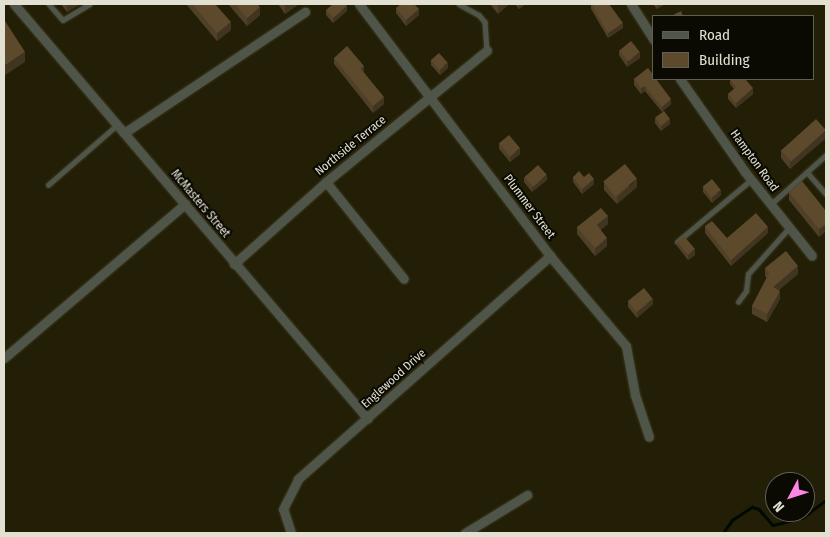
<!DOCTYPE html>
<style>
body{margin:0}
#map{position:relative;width:830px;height:537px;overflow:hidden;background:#221f06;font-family:"Fira Sans Condensed",sans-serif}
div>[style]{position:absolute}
.stream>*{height:2.5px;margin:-1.25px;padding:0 1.25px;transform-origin:1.25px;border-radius:1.25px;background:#000a02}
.roads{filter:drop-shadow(0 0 1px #3d3a22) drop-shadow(0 0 1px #3d3a22)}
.lane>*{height:4.5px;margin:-2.25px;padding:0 2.25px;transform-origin:2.25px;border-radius:2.25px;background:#4f5649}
.street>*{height:9px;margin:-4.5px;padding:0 4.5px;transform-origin:4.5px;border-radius:4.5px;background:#4f5649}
.wall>*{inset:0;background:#504027}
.shaded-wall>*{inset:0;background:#413420}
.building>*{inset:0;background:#5d4a2d;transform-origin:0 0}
span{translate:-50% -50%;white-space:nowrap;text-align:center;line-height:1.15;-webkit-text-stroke:4px #0a0902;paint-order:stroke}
.street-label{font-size:12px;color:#e1e0d1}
.frame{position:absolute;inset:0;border:5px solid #e1e0d1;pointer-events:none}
.legend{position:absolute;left:652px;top:15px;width:162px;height:65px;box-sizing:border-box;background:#0a0902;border:1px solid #605f55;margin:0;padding:6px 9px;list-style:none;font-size:15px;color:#e1e0d1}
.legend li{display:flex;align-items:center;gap:10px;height:25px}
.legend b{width:25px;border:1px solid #605f55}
.north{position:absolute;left:765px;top:472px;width:50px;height:50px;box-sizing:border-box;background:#0a0902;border:1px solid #605f55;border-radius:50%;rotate:230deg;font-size:14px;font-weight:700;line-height:20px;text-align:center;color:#e1e0d1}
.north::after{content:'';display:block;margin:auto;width:18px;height:22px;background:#fb86e5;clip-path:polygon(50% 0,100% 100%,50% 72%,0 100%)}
</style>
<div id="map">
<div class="stream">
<div style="left:723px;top:533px;width:16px;rotate:-55deg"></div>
<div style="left:732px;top:520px;width:24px;rotate:-33deg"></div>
<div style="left:752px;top:507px;width:7px;rotate:16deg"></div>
<div style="left:759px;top:509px;width:21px;rotate:49deg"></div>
<div style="left:773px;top:525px;width:30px;rotate:-14deg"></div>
<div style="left:802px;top:518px;width:30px;rotate:-37deg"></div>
</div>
<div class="roads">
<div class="lane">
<div style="left:49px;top:4px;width:21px;rotate:49deg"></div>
<div style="left:63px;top:20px;width:31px;rotate:-31deg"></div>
<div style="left:459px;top:4px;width:23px;rotate:29deg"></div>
<div style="left:479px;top:15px;width:9px;rotate:49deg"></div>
<div style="left:485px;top:22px;width:28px;rotate:86deg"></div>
<div style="left:807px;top:172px;width:29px;rotate:49deg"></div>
<div style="left:48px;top:185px;width:91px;rotate:-41deg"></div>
<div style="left:770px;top:205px;width:75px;rotate:-41.8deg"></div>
<div style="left:677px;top:242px;width:97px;rotate:-40deg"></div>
<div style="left:738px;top:302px;width:14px;rotate:-54deg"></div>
<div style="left:746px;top:291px;width:17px;rotate:-83deg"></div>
<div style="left:748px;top:274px;width:62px;rotate:-48.3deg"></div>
</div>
<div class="street">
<div style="left:14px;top:4px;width:545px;rotate:49.54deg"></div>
<div style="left:359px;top:4px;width:316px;rotate:52.8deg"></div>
<div style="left:550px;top:256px;width:118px;rotate:49.8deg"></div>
<div style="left:626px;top:346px;width:50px;rotate:79.6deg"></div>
<div style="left:635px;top:395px;width:44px;rotate:71.6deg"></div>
<div style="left:631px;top:4px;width:43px;rotate:57.4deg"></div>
<div style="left:680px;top:79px;width:113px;rotate:55deg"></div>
<div style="left:745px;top:172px;width:107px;rotate:51.4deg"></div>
<div style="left:124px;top:133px;width:218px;rotate:-33.8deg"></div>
<div style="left:326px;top:182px;width:124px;rotate:51.2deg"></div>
<div style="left:234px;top:264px;width:123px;rotate:-41.7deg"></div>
<div style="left:326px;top:182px;width:208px;rotate:-39.3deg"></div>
<div style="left:4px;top:358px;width:238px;rotate:-40.4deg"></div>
<div style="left:291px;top:533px;width:25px;rotate:-108deg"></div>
<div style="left:283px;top:509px;width:34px;rotate:-63deg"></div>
<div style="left:298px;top:479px;width:337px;rotate:-41.5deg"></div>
<div style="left:465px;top:533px;width:73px;rotate:-31.5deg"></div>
</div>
</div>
<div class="wall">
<div style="clip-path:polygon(61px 4px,80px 4px,67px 12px)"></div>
<div style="clip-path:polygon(186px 4px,215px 4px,231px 30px,217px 41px)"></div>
<div style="clip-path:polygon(228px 4px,257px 4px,260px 15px,247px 26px)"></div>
<div style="clip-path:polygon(278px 4px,299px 4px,285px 14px)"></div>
<div style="clip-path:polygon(490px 4px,509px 4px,498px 14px)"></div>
<div style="clip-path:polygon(515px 4px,526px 4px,519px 9px)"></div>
<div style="clip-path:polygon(591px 4px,623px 28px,608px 38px,591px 9px)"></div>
<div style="clip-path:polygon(653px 4px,665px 4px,657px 9px)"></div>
<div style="clip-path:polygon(396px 8px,419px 15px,406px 26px,396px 13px)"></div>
<div style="clip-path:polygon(326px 10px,347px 11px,333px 23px,326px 15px)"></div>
<div style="clip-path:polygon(619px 50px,640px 58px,627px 67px,619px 55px)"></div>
<div style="clip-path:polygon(334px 58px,364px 73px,384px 104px,373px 113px,334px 64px)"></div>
<div style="clip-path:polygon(431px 60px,448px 68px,440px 75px,431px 65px)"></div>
<div style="clip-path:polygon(648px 68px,671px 104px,662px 112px,645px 91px,641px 94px,634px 85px,634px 79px)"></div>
<div style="clip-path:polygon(730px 79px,753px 94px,736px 108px,728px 99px,728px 94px,734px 89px,730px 84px)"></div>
<div style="clip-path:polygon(655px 118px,670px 124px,661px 131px,655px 123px)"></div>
<div style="clip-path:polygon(826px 138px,790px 169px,781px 158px,781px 150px)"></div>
<div style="clip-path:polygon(499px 143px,520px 154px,510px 162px,499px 149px)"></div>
<div style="clip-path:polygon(524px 177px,547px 180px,532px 192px,524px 182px)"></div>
<div style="clip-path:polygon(573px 177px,584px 177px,594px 184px,582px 194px,573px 182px)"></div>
<div style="clip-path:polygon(604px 182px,637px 187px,617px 204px,604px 190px)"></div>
<div style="clip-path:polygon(703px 187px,721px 195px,712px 203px,703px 192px)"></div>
<div style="clip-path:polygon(789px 192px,826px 211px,826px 231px,819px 237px,789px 200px)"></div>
<div style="clip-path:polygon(608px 224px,600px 230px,607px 246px,595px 256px,577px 234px,577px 227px)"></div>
<div style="clip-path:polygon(705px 226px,727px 238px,768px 233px,731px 266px,705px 233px)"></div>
<div style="clip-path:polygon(677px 241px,695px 255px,688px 260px,677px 246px)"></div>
<div style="clip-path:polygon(765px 268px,798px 274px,779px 290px,780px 299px,767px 322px,752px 314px,752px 306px,767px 278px,765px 276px)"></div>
<div style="clip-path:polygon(628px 302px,653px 304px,637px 318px,628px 307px)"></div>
</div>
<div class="shaded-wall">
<div style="clip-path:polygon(68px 4px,80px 4px,67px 12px,67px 5px)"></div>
<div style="clip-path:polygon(288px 4px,299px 4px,285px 14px,285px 6px)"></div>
<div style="clip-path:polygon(498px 4px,509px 4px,498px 14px)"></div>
<div style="clip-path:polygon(519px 4px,526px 4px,519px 9px)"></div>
<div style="clip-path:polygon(657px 4px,665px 4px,657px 9px)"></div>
<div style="clip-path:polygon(347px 6px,347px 11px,333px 23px,333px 18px)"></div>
<div style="clip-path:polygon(260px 7px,260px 15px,247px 26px,247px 18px)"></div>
<div style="clip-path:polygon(419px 9px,419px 15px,406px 26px,406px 20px)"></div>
<div style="clip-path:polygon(231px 22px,231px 30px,217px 41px,217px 33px)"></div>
<div style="clip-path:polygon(623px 23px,623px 28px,608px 38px,608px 33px)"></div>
<div style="clip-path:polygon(25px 52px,25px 62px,4px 76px,4px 66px)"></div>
<div style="clip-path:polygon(640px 52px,640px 58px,627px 67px,627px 61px)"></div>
<div style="clip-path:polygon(448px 63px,448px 68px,440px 75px,440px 70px)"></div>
<div style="clip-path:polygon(364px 66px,364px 73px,361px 69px)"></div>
<div style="clip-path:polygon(645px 86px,645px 91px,641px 94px,641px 88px)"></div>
<div style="clip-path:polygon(753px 88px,753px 94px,736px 108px,736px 103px)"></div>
<div style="clip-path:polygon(384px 97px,384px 104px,373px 113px,373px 106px)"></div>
<div style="clip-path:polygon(671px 99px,671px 104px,662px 112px,662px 107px)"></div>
<div style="clip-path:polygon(670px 119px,670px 124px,661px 131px,661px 126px)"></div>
<div style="clip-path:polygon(826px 130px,826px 138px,790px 169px,790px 161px)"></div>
<div style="clip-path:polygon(520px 148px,520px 154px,510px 162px,510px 157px)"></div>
<div style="clip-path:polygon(547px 175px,547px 180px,532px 192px,532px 187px)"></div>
<div style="clip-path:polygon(594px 179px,594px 184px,582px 194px,582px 189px)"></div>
<div style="clip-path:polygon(637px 179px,637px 187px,617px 204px,617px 197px)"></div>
<div style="clip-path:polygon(721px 190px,721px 195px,712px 203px,712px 198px)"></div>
<div style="clip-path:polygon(608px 216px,608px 224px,597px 233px,597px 225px)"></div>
<div style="clip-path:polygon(826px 224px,826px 231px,819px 237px,819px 229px)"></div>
<div style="clip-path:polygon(768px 227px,768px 233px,731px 266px,731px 260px)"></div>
<div style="clip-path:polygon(607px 238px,607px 246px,595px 256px,595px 248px)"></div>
<div style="clip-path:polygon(695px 249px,695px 255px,688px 260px,688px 255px)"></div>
<div style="clip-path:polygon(798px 266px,798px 274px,773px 295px,773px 287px)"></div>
<div style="clip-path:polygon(780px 291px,780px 299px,767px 322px,767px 314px)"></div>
<div style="clip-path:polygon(653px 299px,653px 304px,637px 318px,637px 312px)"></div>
</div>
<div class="building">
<div style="clip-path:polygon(192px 4px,215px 4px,231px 22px,217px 33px)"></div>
<div style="clip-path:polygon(235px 4px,257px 4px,260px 7px,247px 18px)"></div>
<div style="clip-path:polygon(333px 4px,345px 4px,347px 6px,333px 18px,326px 10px)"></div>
<div style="clip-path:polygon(401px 4px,414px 4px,419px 9px,406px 20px,396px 8px)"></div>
<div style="clip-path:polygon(591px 4px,609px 4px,623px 23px,608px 33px)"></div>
<div style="clip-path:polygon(681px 11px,683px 16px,671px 16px)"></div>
<div style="clip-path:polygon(5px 21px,25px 52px,4px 66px,4px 22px)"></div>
<div style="left:631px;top:41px;width:14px;height:15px;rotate:51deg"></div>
<div style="clip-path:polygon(347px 46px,364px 66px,361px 69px,384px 97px,373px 106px,334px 58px)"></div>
<div style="left:439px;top:53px;width:13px;height:11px;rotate:48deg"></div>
<div style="clip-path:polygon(648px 68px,654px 76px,654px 79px,656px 79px,671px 99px,662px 107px,645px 86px,641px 88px,634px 79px)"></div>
<div style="clip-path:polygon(730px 79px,745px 79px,753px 88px,736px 103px,728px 94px,736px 87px)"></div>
<div style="left:664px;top:111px;width:10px;height:11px;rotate:53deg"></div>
<div style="left:816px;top:119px;width:15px;height:47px;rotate:48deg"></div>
<div style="left:509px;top:135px;width:17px;height:13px;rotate:50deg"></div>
<div style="left:625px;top:164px;width:19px;height:28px;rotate:51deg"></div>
<div style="left:538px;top:165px;width:13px;height:18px;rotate:48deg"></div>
<div style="clip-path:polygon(579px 171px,584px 177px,589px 173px,594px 179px,582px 189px,573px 177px)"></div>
<div style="left:712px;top:179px;width:14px;height:12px;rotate:51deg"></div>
<div style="clip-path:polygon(802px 181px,826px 211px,826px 224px,819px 229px,789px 192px)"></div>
<div style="clip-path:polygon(601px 208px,608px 216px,597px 225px,607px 238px,595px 248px,577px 227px)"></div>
<div style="clip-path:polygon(756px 213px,768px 227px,731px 260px,705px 226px,712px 221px,727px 238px)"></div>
<div style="left:684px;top:236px;width:17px;height:9px;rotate:50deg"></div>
<div style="clip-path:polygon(786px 251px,798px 266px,773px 287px,780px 291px,767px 314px,752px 306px,769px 273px,765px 268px)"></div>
<div style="left:644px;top:288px;width:14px;height:21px;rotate:51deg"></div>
</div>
<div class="street-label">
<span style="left:351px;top:146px;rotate:-39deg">Northside Terrace</span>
<span style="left:754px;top:161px;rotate:54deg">Hampton Road</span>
<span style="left:200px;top:204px;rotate:50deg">McMasters Street</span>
<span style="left:529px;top:207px;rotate:53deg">Plummer Street</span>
<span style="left:394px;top:379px;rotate:-42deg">Englewood Drive</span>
</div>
<div class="frame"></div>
<ul class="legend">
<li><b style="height:6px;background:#4f5649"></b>Road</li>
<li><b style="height:14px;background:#5d4a2d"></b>Building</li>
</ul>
<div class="north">N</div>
</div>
